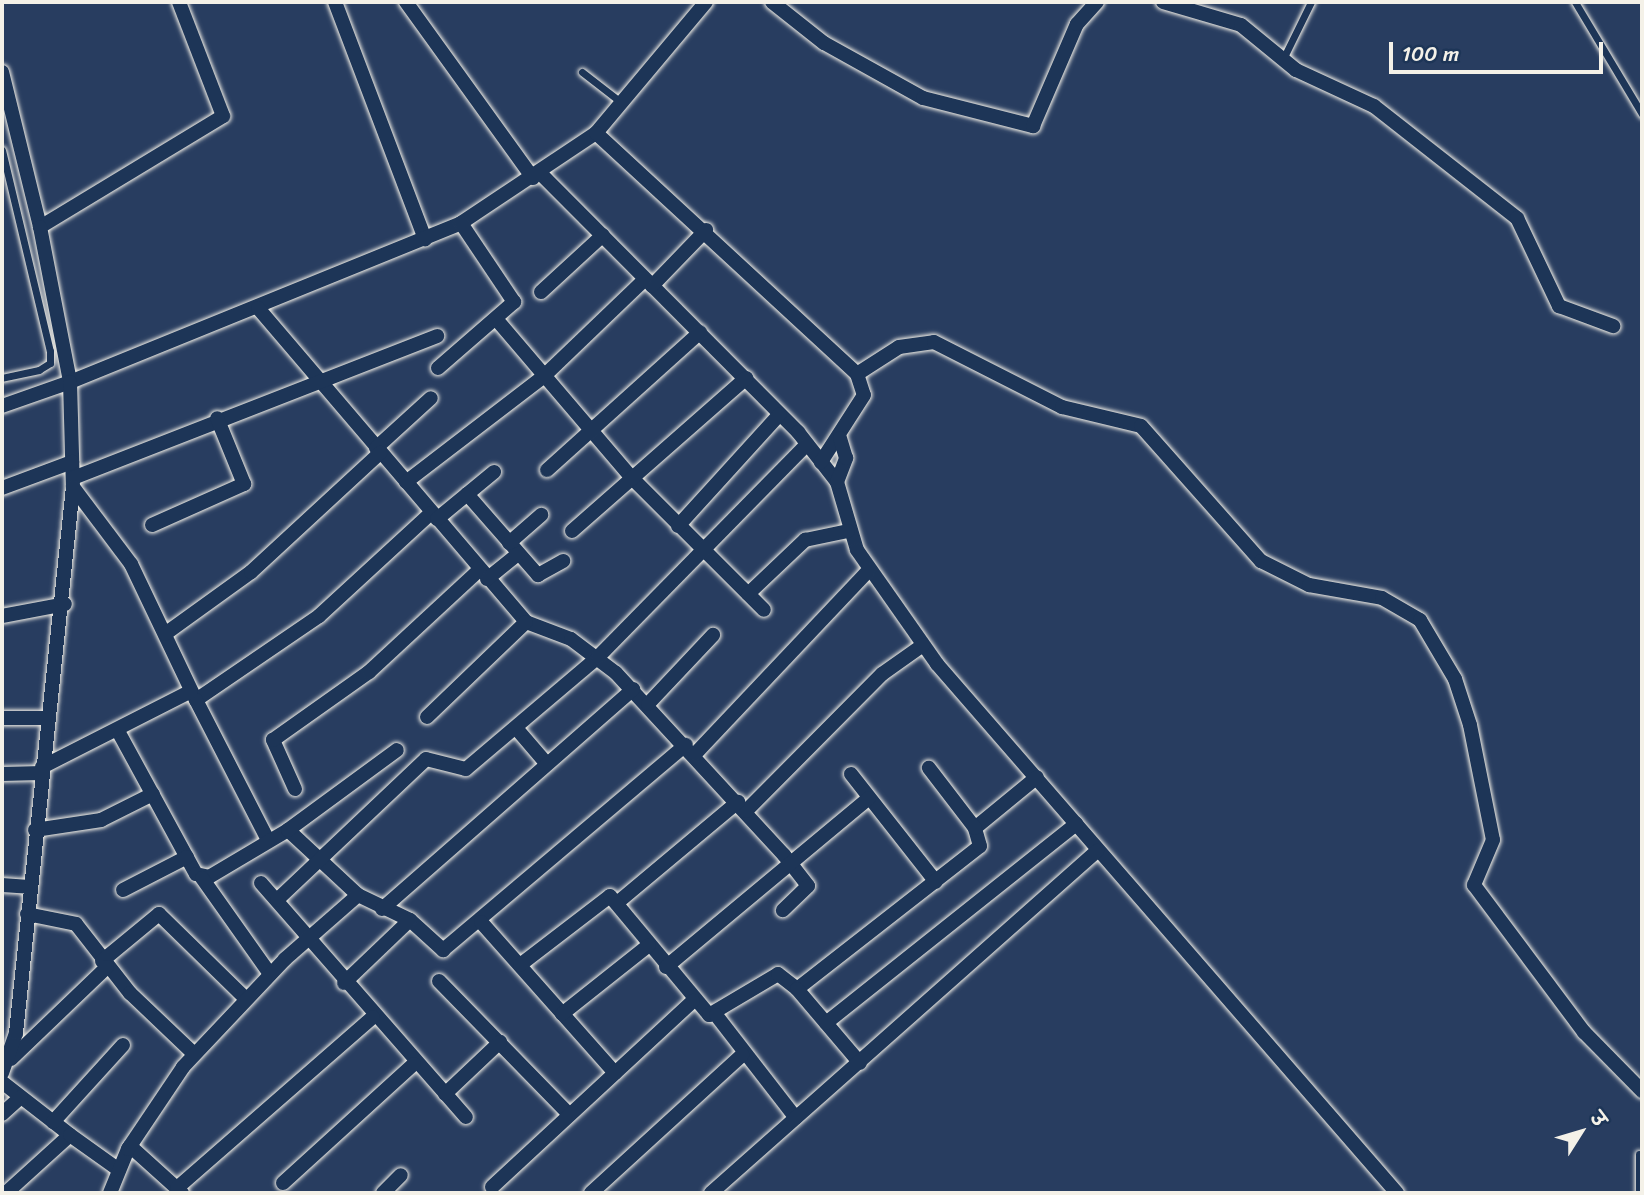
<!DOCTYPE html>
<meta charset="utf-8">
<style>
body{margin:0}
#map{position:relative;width:1644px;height:1195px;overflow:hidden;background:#283d60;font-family:Sriracha,"Playpen Sans Deva",sans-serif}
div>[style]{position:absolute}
.roads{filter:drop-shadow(0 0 2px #f4f1e8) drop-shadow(0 0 2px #f4f1e8)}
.lane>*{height:7px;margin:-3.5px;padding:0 3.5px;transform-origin:3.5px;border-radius:3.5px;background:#1d3557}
.street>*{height:14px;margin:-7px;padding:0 7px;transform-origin:7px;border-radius:7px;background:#1d3557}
span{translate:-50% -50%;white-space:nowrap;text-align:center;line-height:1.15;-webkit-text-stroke:5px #1d3557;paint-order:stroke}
.frame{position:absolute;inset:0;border:4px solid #f4f1e8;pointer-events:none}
.north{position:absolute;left:1546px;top:1097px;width:70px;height:70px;-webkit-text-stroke:5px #1d3557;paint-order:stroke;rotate:53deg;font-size:19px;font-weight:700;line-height:28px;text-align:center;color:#f4f1e8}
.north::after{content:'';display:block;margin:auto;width:24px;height:32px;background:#f4f1e8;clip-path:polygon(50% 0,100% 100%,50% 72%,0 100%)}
.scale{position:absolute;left:1389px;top:42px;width:214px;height:32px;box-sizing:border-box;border:4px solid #f4f1e8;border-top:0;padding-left:9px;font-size:21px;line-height:24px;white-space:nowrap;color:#f4f1e8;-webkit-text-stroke:5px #1d3557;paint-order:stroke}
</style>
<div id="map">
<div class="roads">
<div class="lane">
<div style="left:1575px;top:2px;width:131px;rotate:59.1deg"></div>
<div style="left:1283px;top:59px;width:64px;rotate:-63.8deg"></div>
<div style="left:582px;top:72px;width:51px;rotate:37.8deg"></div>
<div style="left:2px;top:150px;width:207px;rotate:76.6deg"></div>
<div style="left:50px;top:351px;width:12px;rotate:90deg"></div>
<div style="left:50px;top:363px;width:13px;rotate:148deg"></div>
<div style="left:39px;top:370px;width:38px;rotate:168deg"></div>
<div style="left:1639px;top:1154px;width:39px;rotate:90deg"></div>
</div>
<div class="street">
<div style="left:335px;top:2px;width:254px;rotate:69.2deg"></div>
<div style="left:406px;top:2px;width:217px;rotate:54.2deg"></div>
<div style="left:772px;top:2px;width:66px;rotate:38.3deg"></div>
<div style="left:824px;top:43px;width:113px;rotate:29.1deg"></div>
<div style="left:923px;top:98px;width:114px;rotate:14.3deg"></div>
<div style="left:1033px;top:126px;width:111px;rotate:-66.7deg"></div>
<div style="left:1077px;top:24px;width:30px;rotate:-48deg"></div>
<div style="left:1163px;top:2px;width:81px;rotate:16.4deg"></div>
<div style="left:1241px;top:25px;width:71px;rotate:39.3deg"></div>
<div style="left:1296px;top:70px;width:86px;rotate:24.8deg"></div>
<div style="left:1374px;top:106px;width:182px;rotate:38.1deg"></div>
<div style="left:1517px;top:218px;width:98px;rotate:64.5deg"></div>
<div style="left:1559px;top:306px;width:58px;rotate:20.3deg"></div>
<div style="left:2px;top:72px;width:160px;rotate:76.2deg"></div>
<div style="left:40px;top:227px;width:214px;rotate:-31.2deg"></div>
<div style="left:223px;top:116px;width:122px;rotate:-111.1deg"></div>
<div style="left:596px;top:133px;width:171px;rotate:-50deg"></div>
<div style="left:540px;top:173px;width:366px;rotate:45.1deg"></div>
<div style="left:798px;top:432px;width:63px;rotate:52deg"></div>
<div style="left:837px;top:482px;width:71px;rotate:73.6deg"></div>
<div style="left:857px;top:550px;width:139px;rotate:54.9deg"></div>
<div style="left:937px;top:664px;width:701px;rotate:48.99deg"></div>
<div style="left:40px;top:227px;width:158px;rotate:79deg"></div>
<div style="left:70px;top:382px;width:422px;rotate:-22.1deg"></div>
<div style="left:461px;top:223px;width:162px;rotate:-33.7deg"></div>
<div style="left:596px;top:133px;width:355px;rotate:42.7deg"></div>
<div style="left:857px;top:374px;width:22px;rotate:72deg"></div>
<div style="left:864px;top:395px;width:80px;rotate:122.7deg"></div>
<div style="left:652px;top:286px;width:78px;rotate:-46deg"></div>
<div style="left:541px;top:292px;width:84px;rotate:-42.6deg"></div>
<div style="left:258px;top:308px;width:413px;rotate:49.5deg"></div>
<div style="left:526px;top:622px;width:48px;rotate:20.7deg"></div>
<div style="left:571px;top:639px;width:56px;rotate:37.1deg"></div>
<div style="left:616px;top:673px;width:248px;rotate:47.3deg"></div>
<div style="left:784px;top:855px;width:39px;rotate:52deg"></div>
<div style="left:808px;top:886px;width:35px;rotate:136deg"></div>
<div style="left:497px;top:320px;width:209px;rotate:49.5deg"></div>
<div style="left:633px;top:479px;width:185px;rotate:45deg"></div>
<div style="left:438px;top:368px;width:101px;rotate:-41deg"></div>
<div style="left:514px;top:302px;width:95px;rotate:-123.9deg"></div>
<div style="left:857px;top:374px;width:50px;rotate:-32.7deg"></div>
<div style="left:899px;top:347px;width:35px;rotate:-8deg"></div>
<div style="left:934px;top:342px;width:144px;rotate:26.9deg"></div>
<div style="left:1062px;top:407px;width:81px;rotate:13.5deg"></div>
<div style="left:1141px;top:426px;width:181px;rotate:48.4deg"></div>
<div style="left:1261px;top:561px;width:54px;rotate:26.6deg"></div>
<div style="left:1309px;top:585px;width:74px;rotate:10.1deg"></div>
<div style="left:1382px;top:598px;width:44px;rotate:30.1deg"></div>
<div style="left:1420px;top:620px;width:69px;rotate:59.3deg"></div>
<div style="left:1455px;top:679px;width:48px;rotate:71.9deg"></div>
<div style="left:1470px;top:725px;width:117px;rotate:78.7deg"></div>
<div style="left:1493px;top:840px;width:49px;rotate:112.9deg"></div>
<div style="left:1474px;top:885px;width:184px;rotate:53.2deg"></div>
<div style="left:1584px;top:1032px;width:83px;rotate:45.5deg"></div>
<div style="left:2px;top:406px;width:72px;rotate:-19.4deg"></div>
<div style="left:70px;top:382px;width:105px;rotate:88.4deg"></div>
<div style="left:73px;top:487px;width:96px;rotate:53deg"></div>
<div style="left:131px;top:564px;width:151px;rotate:64.5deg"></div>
<div style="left:196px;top:700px;width:149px;rotate:-34.3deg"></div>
<div style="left:319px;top:616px;width:152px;rotate:-42.6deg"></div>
<div style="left:376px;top:448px;width:74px;rotate:-42.3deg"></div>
<div style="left:547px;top:470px;width:206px;rotate:-42deg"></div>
<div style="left:73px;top:478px;width:391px;rotate:-21.3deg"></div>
<div style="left:406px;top:482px;width:174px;rotate:-37.5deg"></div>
<div style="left:544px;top:376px;width:140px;rotate:-43.8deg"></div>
<div style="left:837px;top:482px;width:26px;rotate:-69deg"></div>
<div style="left:846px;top:458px;width:21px;rotate:-107deg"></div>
<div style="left:2px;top:488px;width:75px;rotate:-20.4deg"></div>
<div style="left:467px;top:494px;width:108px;rotate:48.8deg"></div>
<div style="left:538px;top:575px;width:29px;rotate:-29deg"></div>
<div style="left:437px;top:519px;width:74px;rotate:-39.5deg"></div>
<div style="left:152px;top:525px;width:101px;rotate:-24deg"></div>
<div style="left:244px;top:484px;width:71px;rotate:-112.2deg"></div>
<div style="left:678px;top:526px;width:151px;rotate:-47.7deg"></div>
<div style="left:572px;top:531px;width:232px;rotate:-41.3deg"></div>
<div style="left:509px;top:543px;width:43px;rotate:-41.2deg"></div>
<div style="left:487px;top:579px;width:40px;rotate:-39deg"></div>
<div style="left:748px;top:594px;width:79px;rotate:-43.5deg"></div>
<div style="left:805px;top:540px;width:44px;rotate:-11.8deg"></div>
<div style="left:2px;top:616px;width:64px;rotate:-10.8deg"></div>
<div style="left:165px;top:634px;width:106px;rotate:-35.8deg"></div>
<div style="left:251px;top:572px;width:176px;rotate:-42.7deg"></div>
<div style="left:196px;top:700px;width:155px;rotate:62.8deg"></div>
<div style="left:648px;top:704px;width:95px;rotate:-46.7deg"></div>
<div style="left:427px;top:717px;width:137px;rotate:-43.8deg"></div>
<div style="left:2px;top:718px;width:47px"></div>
<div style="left:516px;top:728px;width:46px;rotate:49.4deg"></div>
<div style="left:118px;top:731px;width:163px;rotate:61.4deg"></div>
<div style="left:196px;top:874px;width:13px;rotate:13deg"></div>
<div style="left:209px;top:877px;width:92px;rotate:-30.7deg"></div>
<div style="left:288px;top:830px;width:96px;rotate:42.9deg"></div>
<div style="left:358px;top:895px;width:58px;rotate:25.7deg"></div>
<div style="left:410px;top:920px;width:45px;rotate:42.3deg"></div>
<div style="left:443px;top:950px;width:318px;rotate:-40.2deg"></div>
<div style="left:695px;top:754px;width:253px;rotate:-46.6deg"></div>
<div style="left:42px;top:767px;width:167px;rotate:-27deg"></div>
<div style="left:2px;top:774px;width:40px;rotate:-1.4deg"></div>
<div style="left:851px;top:774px;width:137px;rotate:51.8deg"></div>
<div style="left:295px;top:789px;width:54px;rotate:-114.2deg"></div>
<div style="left:273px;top:740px;width:118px;rotate:-35.3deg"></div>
<div style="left:369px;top:672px;width:150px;rotate:-42.8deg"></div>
<div style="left:746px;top:811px;width:193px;rotate:-45.2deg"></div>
<div style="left:882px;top:674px;width:50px;rotate:-35.3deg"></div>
<div style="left:975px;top:828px;width:80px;rotate:-39.4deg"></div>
<div style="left:35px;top:830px;width:67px;rotate:-8.6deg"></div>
<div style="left:101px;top:820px;width:58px;rotate:-26.6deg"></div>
<div style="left:288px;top:830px;width:135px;rotate:-36.3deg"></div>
<div style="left:202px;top:878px;width:118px;rotate:54.7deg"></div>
<div style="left:261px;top:883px;width:311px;rotate:48.8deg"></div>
<div style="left:2px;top:885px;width:27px;rotate:4deg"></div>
<div style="left:123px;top:890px;width:72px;rotate:-27.3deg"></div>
<div style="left:277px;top:900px;width:205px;rotate:-43.4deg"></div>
<div style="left:426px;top:759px;width:41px;rotate:14deg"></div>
<div style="left:466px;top:769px;width:173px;rotate:-40.3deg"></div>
<div style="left:598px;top:657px;width:298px;rotate:-45.5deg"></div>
<div style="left:617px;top:903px;width:158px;rotate:-39.9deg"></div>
<div style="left:382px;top:909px;width:334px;rotate:-41.2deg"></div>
<div style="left:27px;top:914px;width:50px;rotate:11.5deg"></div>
<div style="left:76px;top:924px;width:88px;rotate:52deg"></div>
<div style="left:130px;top:993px;width:88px;rotate:43.6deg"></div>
<div style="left:481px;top:922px;width:202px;rotate:48.4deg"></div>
<div style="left:102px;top:961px;width:74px;rotate:-39.5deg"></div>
<div style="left:159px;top:914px;width:122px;rotate:44.3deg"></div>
<div style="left:520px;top:965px;width:113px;rotate:-37.5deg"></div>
<div style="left:610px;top:896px;width:155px;rotate:50.2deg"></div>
<div style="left:709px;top:1015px;width:80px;rotate:-30.7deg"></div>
<div style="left:778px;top:974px;width:24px;rotate:38deg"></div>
<div style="left:797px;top:989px;width:232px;rotate:-38deg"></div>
<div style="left:980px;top:846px;width:19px;rotate:-106deg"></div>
<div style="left:975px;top:828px;width:76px;rotate:-127.5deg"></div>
<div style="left:666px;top:967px;width:264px;rotate:-39.8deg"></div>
<div style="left:439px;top:981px;width:186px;rotate:45.7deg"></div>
<div style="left:344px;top:983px;width:91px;rotate:-43.7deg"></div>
<div style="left:797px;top:989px;width:97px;rotate:49.6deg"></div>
<div style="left:562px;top:1014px;width:111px;rotate:-38.4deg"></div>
<div style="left:716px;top:1015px;width:130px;rotate:52.2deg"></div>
<div style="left:826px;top:1023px;width:320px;rotate:-38.5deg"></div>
<div style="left:11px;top:1059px;width:133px;rotate:-43.8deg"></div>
<div style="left:2px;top:1073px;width:42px;rotate:-70.7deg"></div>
<div style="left:16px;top:1033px;width:549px;rotate:-84.04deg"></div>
<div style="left:2px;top:1082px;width:86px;rotate:37.9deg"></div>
<div style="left:445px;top:1094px;width:76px;rotate:-43.4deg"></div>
<div style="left:2px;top:1114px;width:25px;rotate:-42deg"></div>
<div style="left:53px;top:1122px;width:104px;rotate:-47.7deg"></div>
<div style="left:130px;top:1146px;width:70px;rotate:42.1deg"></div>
<div style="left:283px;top:1183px;width:177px;rotate:-42.3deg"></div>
<div style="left:492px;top:1187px;width:274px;rotate:-42.8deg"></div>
<div style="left:177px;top:1188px;width:260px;rotate:-41.1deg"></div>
<div style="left:6px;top:1193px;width:86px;rotate:-42.2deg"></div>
<div style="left:70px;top:1135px;width:60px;rotate:35.5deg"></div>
<div style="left:110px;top:1193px;width:48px;rotate:-67.8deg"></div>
<div style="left:128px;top:1149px;width:99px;rotate:-56.1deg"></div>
<div style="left:183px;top:1067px;width:149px;rotate:-46.6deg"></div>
<div style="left:285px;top:959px;width:97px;rotate:-41.2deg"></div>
<div style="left:383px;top:1193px;width:25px;rotate:-45deg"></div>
<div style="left:591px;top:1193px;width:205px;rotate:-42.4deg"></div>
<div style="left:711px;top:1193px;width:516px;rotate:-41.54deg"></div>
</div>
</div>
<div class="frame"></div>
<div class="north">उ</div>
<div class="scale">100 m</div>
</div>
